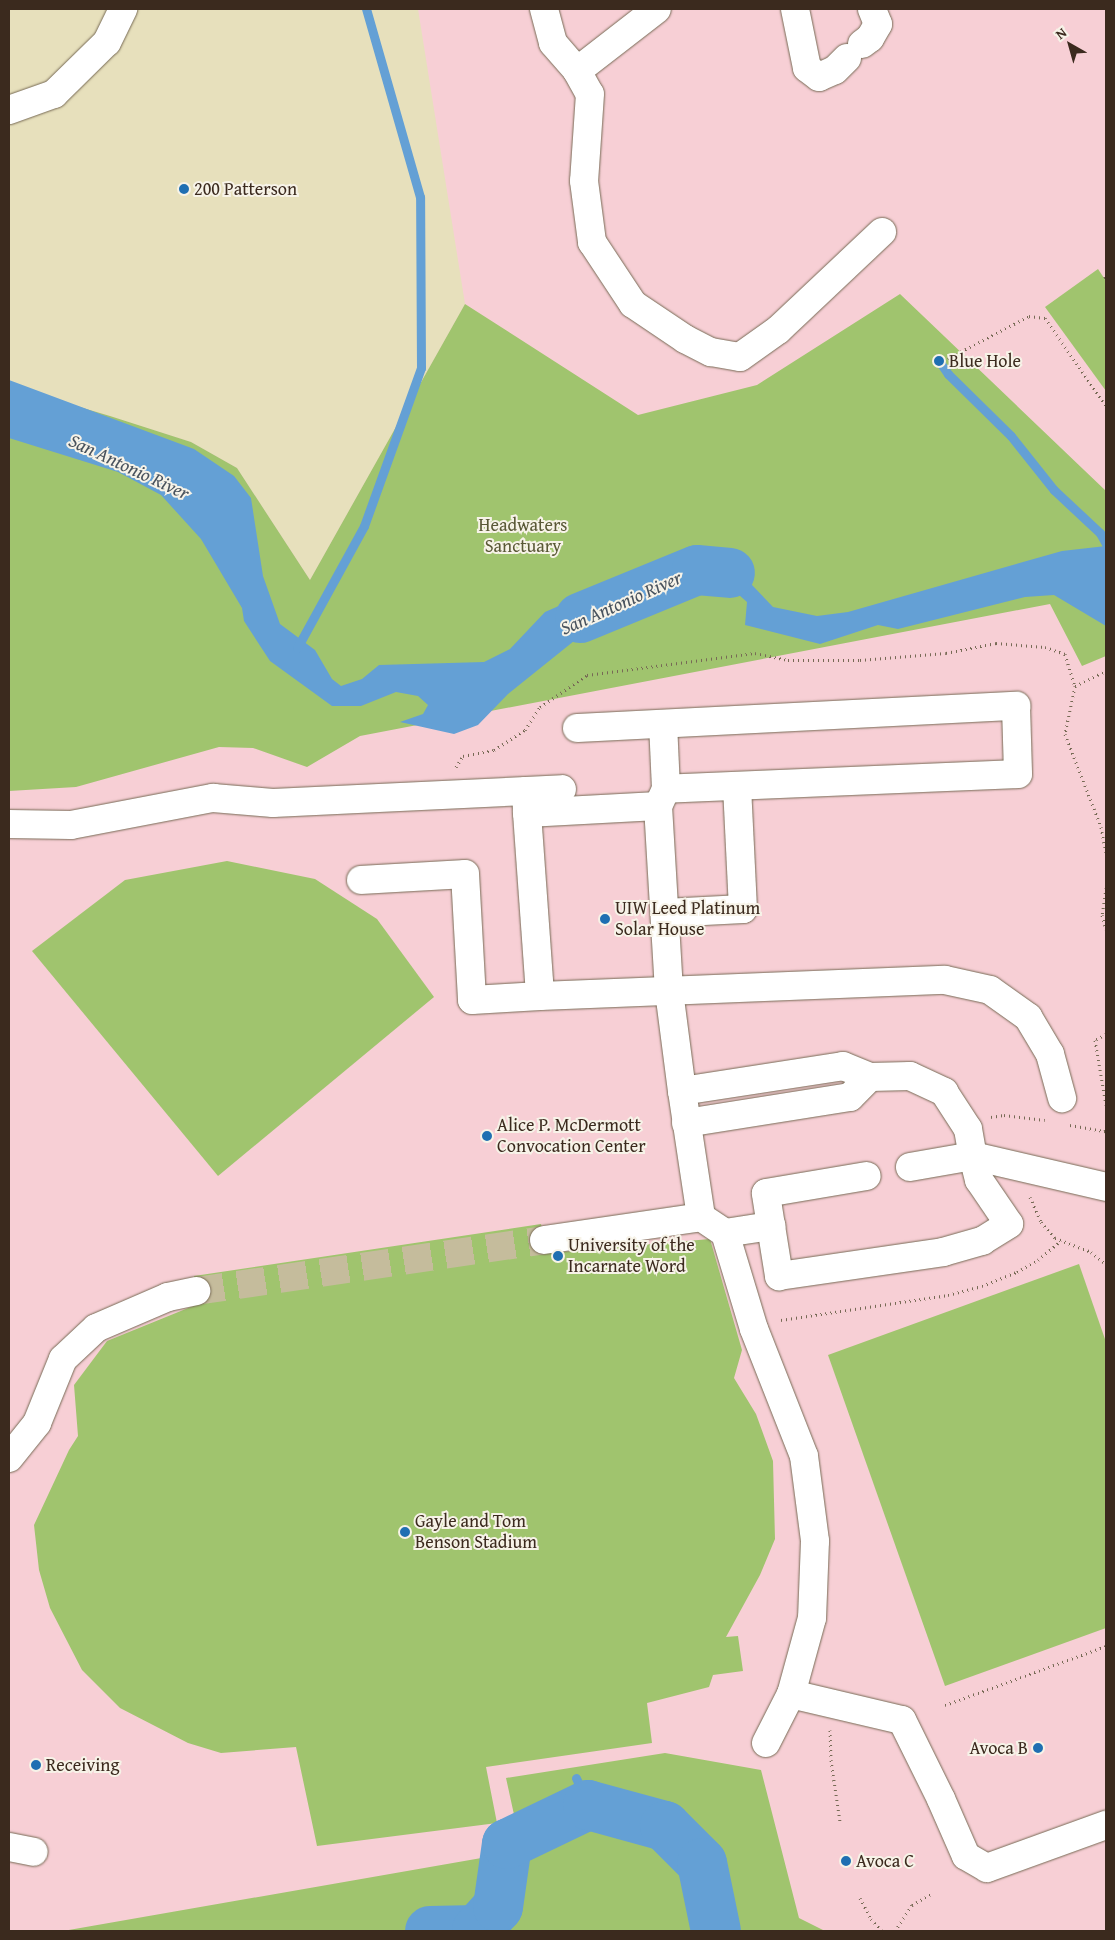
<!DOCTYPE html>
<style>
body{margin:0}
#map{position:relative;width:1115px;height:1940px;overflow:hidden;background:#e7e0bc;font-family:"Gentium Book Plus",serif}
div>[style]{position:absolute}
.built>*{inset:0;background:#f7cfd5}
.green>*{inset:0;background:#a0c46e}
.water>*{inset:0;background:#64a0d5}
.stream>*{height:9px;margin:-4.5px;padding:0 4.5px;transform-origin:4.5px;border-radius:4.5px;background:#64a0d5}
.river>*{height:50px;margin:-25px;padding:0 25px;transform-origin:25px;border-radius:25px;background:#64a0d5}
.minor-tunnel>*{height:28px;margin-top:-14px;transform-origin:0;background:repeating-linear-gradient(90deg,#c5bc9c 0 28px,transparent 0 42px)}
.path>*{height:3px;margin-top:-1.5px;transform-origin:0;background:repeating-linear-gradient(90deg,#776a55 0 1px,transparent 0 5px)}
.roads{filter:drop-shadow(0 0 1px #776a55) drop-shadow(0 0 1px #776a55)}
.minor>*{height:28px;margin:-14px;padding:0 14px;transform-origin:14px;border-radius:14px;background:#fff}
.dots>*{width:14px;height:14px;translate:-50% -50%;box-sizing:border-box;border:2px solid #f7f3e8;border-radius:50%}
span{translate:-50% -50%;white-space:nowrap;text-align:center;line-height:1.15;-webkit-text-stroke:4px #f7f3e8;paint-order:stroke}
.poi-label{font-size:18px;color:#3b2a1e}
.left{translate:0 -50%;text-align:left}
.right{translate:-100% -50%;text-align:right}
.park-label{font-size:18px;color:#595836}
.water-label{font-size:19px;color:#49535e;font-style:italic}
.frame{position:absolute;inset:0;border:10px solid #3b2a1e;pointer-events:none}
.north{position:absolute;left:1045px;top:20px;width:50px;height:50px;-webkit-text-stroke:4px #f7f3e8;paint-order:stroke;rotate:322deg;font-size:14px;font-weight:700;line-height:20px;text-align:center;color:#3b2a1e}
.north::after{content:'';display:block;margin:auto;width:18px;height:22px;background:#3b2a1e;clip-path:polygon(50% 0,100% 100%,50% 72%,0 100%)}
</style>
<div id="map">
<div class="built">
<div style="clip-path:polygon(418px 9px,1106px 9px,1106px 1931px,9px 1931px,9px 386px,110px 416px,191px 442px,237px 468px,310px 580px,465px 304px)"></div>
</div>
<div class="green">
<div style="clip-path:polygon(1098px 269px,1106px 281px,1106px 391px,1045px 307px)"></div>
<div style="clip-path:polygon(900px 294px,1106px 491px,1106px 656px,1082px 666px,1050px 604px,360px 736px,307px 767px,253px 748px,219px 747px,76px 787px,9px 791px,9px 386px,110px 416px,191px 442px,237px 468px,310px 580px,465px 304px,638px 415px,757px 385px)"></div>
<div style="clip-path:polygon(227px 861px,315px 879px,377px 919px,434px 997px,218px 1176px,32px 951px,125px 880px)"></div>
<div style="clip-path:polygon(541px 1224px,549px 1253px,710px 1239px,742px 1350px,734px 1378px,756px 1414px,773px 1461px,775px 1539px,760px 1575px,726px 1637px,738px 1636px,743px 1671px,713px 1675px,709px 1687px,647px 1703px,652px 1743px,486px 1767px,497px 1823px,317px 1846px,296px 1747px,221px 1753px,188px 1743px,120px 1708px,82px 1670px,50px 1608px,39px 1570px,34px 1525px,69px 1450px,78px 1436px,74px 1385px,107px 1341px,198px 1304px,194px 1276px)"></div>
<div style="clip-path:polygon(1079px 1264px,1106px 1342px,1106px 1628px,945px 1686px,828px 1355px)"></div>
<div style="clip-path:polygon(665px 1753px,761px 1770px,799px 1918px,825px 1931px,63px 1931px,522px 1851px,506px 1778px)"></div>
</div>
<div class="water">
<div style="clip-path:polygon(9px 380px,194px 449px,234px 476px,251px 498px,263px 576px,280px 624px,315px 650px,332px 679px,341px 686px,362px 679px,379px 665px,484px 662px,510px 649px,545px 612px,634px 573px,702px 557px,731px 563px,773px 607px,817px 616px,848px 612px,1062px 551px,1106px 546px,1106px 626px,1054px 595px,1025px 597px,898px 629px,878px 625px,820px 644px,745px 625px,747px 602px,724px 582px,648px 584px,637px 604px,638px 615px,623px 624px,579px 637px,508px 694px,478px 725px,454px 734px,400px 722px,423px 714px,428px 705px,418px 696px,396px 692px,361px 706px,332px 706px,270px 661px,244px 621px,242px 608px,201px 539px,161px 495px,118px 472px,9px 438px)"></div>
</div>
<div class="stream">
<div style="left:939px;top:361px;width:16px;rotate:55deg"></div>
<div style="left:948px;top:374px;width:88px;rotate:44.5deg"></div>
<div style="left:1011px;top:436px;width:69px;rotate:51.5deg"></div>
<div style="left:1054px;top:490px;width:63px;rotate:43.1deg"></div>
<div style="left:1100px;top:533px;width:13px;rotate:61deg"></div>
<div style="left:297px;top:648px;width:139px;rotate:-61.2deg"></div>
<div style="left:364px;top:526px;width:168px;rotate:-70.2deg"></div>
<div style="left:421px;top:368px;width:171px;rotate:-90.3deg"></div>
<div style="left:420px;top:197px;width:196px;rotate:-106deg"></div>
<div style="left:576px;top:1778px;width:30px;rotate:66deg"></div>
</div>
<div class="river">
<div style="left:580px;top:618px;width:126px;rotate:-22.3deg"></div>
<div style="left:697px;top:570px;width:33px;rotate:5deg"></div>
<div style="left:430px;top:1931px;width:47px;rotate:-1.2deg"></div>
<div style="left:477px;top:1930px;width:31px;rotate:-48deg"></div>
<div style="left:498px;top:1907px;width:64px;rotate:-81.9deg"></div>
<div style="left:507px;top:1844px;width:90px;rotate:-25.7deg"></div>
<div style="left:588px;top:1805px;width:80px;rotate:15.3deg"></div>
<div style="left:665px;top:1826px;width:52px;rotate:45deg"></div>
<div style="left:702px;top:1863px;width:69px;rotate:78.4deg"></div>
</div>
<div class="minor-tunnel">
<div style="left:196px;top:1291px;width:352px;rotate:-8.3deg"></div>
</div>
<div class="path">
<div style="left:1104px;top:278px;width:2px;rotate:-27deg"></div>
<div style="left:943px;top:361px;width:97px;rotate:-27.6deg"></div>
<div style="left:1029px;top:316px;width:16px;rotate:7deg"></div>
<div style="left:1045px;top:318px;width:107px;rotate:55.3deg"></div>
<div style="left:1075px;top:686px;width:34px;rotate:-26deg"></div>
<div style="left:456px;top:767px;width:13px;rotate:-58deg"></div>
<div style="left:463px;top:756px;width:32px;rotate:-11deg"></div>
<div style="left:494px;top:750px;width:37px;rotate:-33deg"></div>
<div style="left:525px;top:730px;width:27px;rotate:-57deg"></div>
<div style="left:540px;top:707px;width:57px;rotate:-34.2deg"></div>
<div style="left:587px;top:675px;width:169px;rotate:-7.5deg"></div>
<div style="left:755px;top:653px;width:34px;rotate:12deg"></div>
<div style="left:788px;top:660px;width:72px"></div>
<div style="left:860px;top:660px;width:86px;rotate:-4.7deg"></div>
<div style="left:946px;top:653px;width:51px;rotate:-11.3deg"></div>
<div style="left:996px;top:643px;width:49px;rotate:4.7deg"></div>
<div style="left:1045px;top:647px;width:21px;rotate:19deg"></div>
<div style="left:1065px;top:654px;width:34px;rotate:73deg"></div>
<div style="left:1075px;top:686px;width:49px;rotate:101.8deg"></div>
<div style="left:1065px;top:734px;width:100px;rotate:68.8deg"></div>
<div style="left:1101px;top:827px;width:26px;rotate:79deg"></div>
<div style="left:1106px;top:888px;width:27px;rotate:98deg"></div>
<div style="left:1102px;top:915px;width:15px;rotate:74deg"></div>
<div style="left:1106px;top:1034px;width:13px;rotate:151deg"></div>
<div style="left:1095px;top:1040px;width:66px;rotate:80.4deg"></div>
<div style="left:991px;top:1117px;width:13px;rotate:-9deg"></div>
<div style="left:1004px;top:1115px;width:41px;rotate:7deg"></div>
<div style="left:1070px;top:1125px;width:36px;rotate:10deg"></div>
<div style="left:1105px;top:1131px;width:3px;rotate:-72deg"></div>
<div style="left:1030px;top:1197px;width:27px;rotate:66deg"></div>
<div style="left:1041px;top:1222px;width:21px;rotate:49deg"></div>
<div style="left:1055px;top:1238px;width:39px;rotate:21deg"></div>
<div style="left:1091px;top:1252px;width:19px;rotate:39deg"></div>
<div style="left:781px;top:1320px;width:169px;rotate:-8.5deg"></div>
<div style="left:948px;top:1295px;width:35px;rotate:-15deg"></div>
<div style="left:982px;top:1286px;width:38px;rotate:-22deg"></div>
<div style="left:1017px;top:1272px;width:24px;rotate:-30deg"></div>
<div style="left:1038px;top:1260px;width:30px;rotate:-40deg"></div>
<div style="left:945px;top:1705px;width:171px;rotate:-20.1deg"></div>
<div style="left:830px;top:1730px;width:30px;rotate:88deg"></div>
<div style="left:831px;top:1760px;width:63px;rotate:81.7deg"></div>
<div style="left:860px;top:1898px;width:24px;rotate:62deg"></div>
<div style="left:871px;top:1919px;width:16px;rotate:47deg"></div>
<div style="left:895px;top:1931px;width:31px;rotate:-57deg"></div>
<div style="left:912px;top:1905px;width:22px;rotate:-30deg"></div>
</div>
<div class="roads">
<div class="minor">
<div style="left:544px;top:9px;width:35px;rotate:75deg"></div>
<div style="left:553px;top:43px;width:37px;rotate:49deg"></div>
<div style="left:577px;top:71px;width:26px;rotate:61deg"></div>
<div style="left:590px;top:94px;width:87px;rotate:93.9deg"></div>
<div style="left:584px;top:181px;width:62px;rotate:82.5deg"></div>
<div style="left:592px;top:242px;width:74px;rotate:56.5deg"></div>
<div style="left:633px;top:304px;width:63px;rotate:33.9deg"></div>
<div style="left:685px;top:339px;width:29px;rotate:27deg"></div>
<div style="left:711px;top:352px;width:29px;rotate:10deg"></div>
<div style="left:740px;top:357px;width:47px;rotate:-35.4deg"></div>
<div style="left:778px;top:330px;width:143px;rotate:-43.3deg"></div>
<div style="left:795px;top:9px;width:60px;rotate:78.5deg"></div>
<div style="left:807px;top:68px;width:15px;rotate:37deg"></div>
<div style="left:819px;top:77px;width:17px;rotate:-24deg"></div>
<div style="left:835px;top:70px;width:17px;rotate:-45deg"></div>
<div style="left:862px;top:44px;width:10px;rotate:-37deg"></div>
<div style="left:870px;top:38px;width:16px;rotate:-60deg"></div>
<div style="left:878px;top:24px;width:16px;rotate:-112deg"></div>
<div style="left:577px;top:71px;width:101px;rotate:-37.8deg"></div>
<div style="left:9px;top:110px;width:48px;rotate:-19.6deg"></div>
<div style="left:54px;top:94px;width:74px;rotate:-44.5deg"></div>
<div style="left:107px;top:42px;width:37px;rotate:-64deg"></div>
<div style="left:577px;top:728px;width:440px;rotate:-2.9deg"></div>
<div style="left:1016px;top:706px;width:68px;rotate:88.3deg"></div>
<div style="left:1018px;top:774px;width:352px;rotate:177.6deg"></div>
<div style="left:526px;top:791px;width:36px;rotate:-3deg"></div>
<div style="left:659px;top:804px;width:17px;rotate:-65deg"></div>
<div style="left:666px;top:789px;width:65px;rotate:-92.6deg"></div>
<div style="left:527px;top:813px;width:183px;rotate:85.9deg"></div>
<div style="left:540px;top:996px;width:405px;rotate:-2.3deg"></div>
<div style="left:945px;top:980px;width:46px;rotate:12.5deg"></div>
<div style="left:990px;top:990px;width:47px;rotate:35.4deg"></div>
<div style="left:1028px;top:1017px;width:43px;rotate:59.3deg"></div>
<div style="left:1050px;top:1054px;width:46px;rotate:74.7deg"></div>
<div style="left:9px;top:824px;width:62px;rotate:0.9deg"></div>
<div style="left:71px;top:825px;width:145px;rotate:-10.8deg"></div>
<div style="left:213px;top:798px;width:60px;rotate:4.8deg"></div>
<div style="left:273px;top:803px;width:253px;rotate:-2.7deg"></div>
<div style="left:526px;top:791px;width:22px;rotate:87deg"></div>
<div style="left:527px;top:813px;width:131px;rotate:-3.1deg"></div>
<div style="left:658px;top:806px;width:185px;rotate:86.6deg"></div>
<div style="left:669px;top:991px;width:101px;rotate:82.6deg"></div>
<div style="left:682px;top:1091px;width:127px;rotate:81.4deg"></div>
<div style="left:361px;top:880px;width:104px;rotate:-3.3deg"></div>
<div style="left:465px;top:874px;width:126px;rotate:86.8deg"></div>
<div style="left:472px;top:1000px;width:68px;rotate:-3.4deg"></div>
<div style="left:665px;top:913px;width:78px;rotate:-2.9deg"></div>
<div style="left:743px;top:909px;width:123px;rotate:-92.8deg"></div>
<div style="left:682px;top:1091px;width:163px;rotate:-8.8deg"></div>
<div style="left:843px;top:1066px;width:29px;rotate:22deg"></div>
<div style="left:870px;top:1077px;width:40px;rotate:-1.4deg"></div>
<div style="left:910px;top:1076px;width:38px;rotate:25deg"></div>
<div style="left:944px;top:1092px;width:44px;rotate:57deg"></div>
<div style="left:968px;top:1129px;width:27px;rotate:80deg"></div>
<div style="left:973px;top:1156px;width:137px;rotate:13.1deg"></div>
<div style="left:686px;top:1123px;width:166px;rotate:-9deg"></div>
<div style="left:850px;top:1097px;width:28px;rotate:-45deg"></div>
<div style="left:771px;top:1226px;width:33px;rotate:-99deg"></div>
<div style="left:766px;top:1193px;width:102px;rotate:-9.6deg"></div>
<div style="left:725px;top:1233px;width:47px;rotate:-8.7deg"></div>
<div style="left:771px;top:1226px;width:51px;rotate:80.9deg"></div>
<div style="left:779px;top:1276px;width:166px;rotate:-8.3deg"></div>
<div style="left:943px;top:1252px;width:41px;rotate:-15.8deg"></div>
<div style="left:982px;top:1241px;width:32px;rotate:-32deg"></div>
<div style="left:1009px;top:1224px;width:53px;rotate:-124.3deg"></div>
<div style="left:979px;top:1180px;width:25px;rotate:-104deg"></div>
<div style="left:973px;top:1156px;width:64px;rotate:170.1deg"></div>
<div style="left:544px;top:1240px;width:159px;rotate:-8.3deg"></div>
<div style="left:701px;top:1217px;width:29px;rotate:34deg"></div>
<div style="left:725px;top:1233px;width:100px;rotate:73.2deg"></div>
<div style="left:754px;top:1329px;width:136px;rotate:68.5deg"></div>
<div style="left:804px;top:1456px;width:86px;rotate:82.6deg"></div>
<div style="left:815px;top:1541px;width:77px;rotate:92.2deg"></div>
<div style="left:812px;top:1618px;width:79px;rotate:105.4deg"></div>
<div style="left:791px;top:1694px;width:114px;rotate:13.2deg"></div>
<div style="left:902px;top:1720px;width:88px;rotate:63.7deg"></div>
<div style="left:941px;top:1799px;width:62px;rotate:66.3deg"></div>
<div style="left:966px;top:1856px;width:24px;rotate:30deg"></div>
<div style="left:987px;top:1868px;width:127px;rotate:-19.9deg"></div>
<div style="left:9px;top:1458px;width:45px;rotate:-51.3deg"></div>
<div style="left:37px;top:1423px;width:69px;rotate:-67.9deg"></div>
<div style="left:63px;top:1359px;width:45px;rotate:-43.2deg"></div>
<div style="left:96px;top:1328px;width:78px;rotate:-23.3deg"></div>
<div style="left:168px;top:1297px;width:29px;rotate:-12deg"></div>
<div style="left:766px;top:1743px;width:55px;rotate:-63deg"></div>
<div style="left:9px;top:1847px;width:25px;rotate:11deg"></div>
</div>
</div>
<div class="dots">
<div style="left:184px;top:189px;background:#1f6fb2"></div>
<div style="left:939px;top:361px;background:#1f6fb2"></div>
<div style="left:605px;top:919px;background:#1f6fb2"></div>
<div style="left:487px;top:1136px;background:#1f6fb2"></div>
<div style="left:558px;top:1256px;background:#1f6fb2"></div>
<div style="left:405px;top:1532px;background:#1f6fb2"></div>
<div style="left:1038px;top:1748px;background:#1f6fb2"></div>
<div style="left:36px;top:1765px;background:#1f6fb2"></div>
<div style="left:846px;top:1861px;background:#1f6fb2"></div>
</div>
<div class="poi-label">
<span class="left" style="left:194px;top:189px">200 Patterson</span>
<span class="left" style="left:949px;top:361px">Blue Hole</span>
<span class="left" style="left:615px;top:919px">UIW Leed Platinum<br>Solar House</span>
<span class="left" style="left:497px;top:1136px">Alice P. McDermott<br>Convocation Center</span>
<span class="left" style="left:568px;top:1256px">University of the<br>Incarnate Word</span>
<span class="left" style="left:415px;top:1532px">Gayle and Tom<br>Benson Stadium</span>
<span class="right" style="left:1028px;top:1748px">Avoca B</span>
<span class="left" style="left:46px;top:1765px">Receiving</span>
<span class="left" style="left:856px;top:1861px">Avoca C</span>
</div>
<div class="park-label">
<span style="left:523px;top:536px">Headwaters<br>Sanctuary</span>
</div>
<div class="water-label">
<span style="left:129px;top:467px;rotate:25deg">San Antonio River</span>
<span style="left:621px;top:603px;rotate:-24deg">San Antonio River</span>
</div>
<div class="frame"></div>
<div class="north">N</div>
</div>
